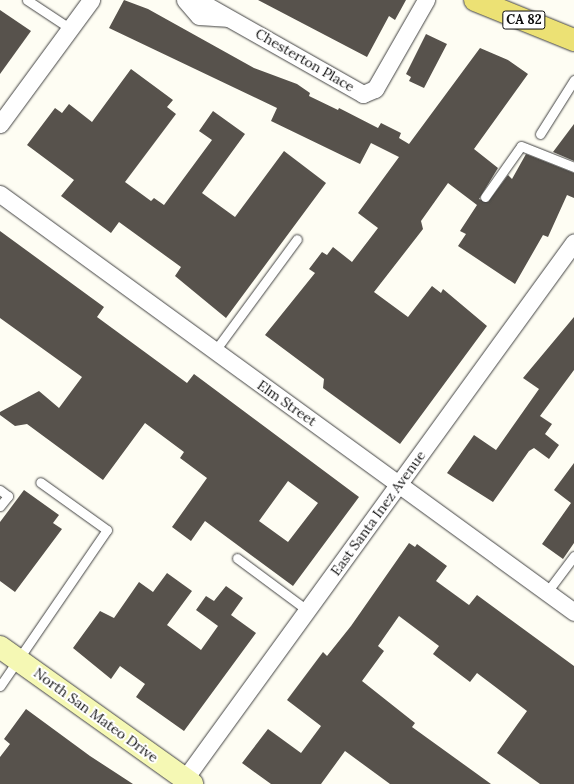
<!DOCTYPE html>
<style>
body{margin:0}
#map{position:relative;width:574px;height:784px;overflow:hidden;background:#fefdf3;font-family:Lora,serif}
div>[style]{position:absolute}
.building>*{inset:0;background:#57524c}
.roads{filter:drop-shadow(0 0 1px #424242) drop-shadow(0 0 1px #424242)}
.lane>*{height:9px;margin:-4.5px;padding:0 4.5px;transform-origin:4.5px;border-radius:4.5px;background:#fff}
.street>*{height:17px;margin:-8.5px;padding:0 8.5px;transform-origin:8.5px;border-radius:8.5px;background:#fff}
.secondary>*{height:22px;margin:-11px;padding:0 11px;transform-origin:11px;border-radius:11px;background:#f5f8b4}
.primary>*{height:22px;margin:-11px;padding:0 11px;transform-origin:11px;border-radius:11px;background:#ece174}
span{translate:-50% -50%;white-space:nowrap;text-align:center;line-height:1.15;-webkit-text-stroke:4px #fff;paint-order:stroke}
.shield-label span{padding:1px 3px;background:#fff;border:1px solid;border-radius:3px;-webkit-text-stroke-width:0}
.shield-label{font-size:13px;color:#0f0f0f;font-weight:700}
.street-label{font-size:14px;color:#0f0f0f}
</style>
<div id="map">
<div class="building">
<div style="clip-path:polygon(124px 0,148px 9px,254px 68px,297px 84px,310px 93px,309px 96px,338px 110px,339px 108px,378px 128px,381px 123px,401px 133px,399px 138px,409px 144px,480px 48px,508px 60px,528px 74px,474px 149px,498px 168px,479px 199px,488px 202px,508px 175px,512px 179px,526px 154px,574px 173px,574px 198px,567px 195px,548px 237px,543px 235px,515px 284px,458px 246px,466px 234px,460px 231px,477px 205px,448px 183px,421px 221px,423px 229px,374px 292px,408px 317px,432px 286px,441px 293px,443px 289px,487px 326px,400px 444px,323px 388px,324px 379px,265px 335px,315px 273px,309px 269px,322px 252px,327px 255px,333px 247px,352px 262px,378px 228px,358px 213px,399px 157px,371px 143px,360px 164px,271px 121px,277px 108px,109px 28px)"></div>
<div style="clip-path:polygon(258px 0,406px 0,395px 20px,389px 16px,367px 57px)"></div>
<div style="clip-path:polygon(0 10px,31px 31px,0 74px)"></div>
<div style="clip-path:polygon(426px 34px,447px 44px,424px 88px,409px 81px,411px 77px,406px 74px)"></div>
<div style="clip-path:polygon(131px 69px,173px 100px,167px 107px,176px 114px,125px 182px,151px 201px,154px 198px,164px 205px,212px 140px,199px 131px,213px 111px,245px 134px,202px 193px,235px 217px,284px 151px,326px 183px,226px 318px,175px 276px,181px 267px,119px 222px,111px 233px,61px 196px,74px 180px,27px 145px,55px 108px,62px 113px,69px 104px,92px 122px)"></div>
<div style="clip-path:polygon(574px 124px,574px 161px,553px 152px)"></div>
<div style="clip-path:polygon(evenodd,0 231px,104px 307px,97px 317px,187px 383px,194px 374px,359px 497px,293px 586px,205px 521px,191px 541px,172px 527px,207px 478px,180px 458px,184px 452px,145px 423px,103px 480px,27px 424px,15px 426px,0 415px,0 412px,39px 391px,59px 408px,82px 377px,0 318px,0 231px,288px 481px,318px 503px,288px 542px,259px 521px,288px 481px)"></div>
<div style="clip-path:polygon(574px 317px,574px 370px,540px 416px,552px 424px,545px 434px,559px 445px,549px 459px,534px 448px,529px 451px,493px 502px,447px 473px,474px 435px,496px 450px,539px 389px,523px 378px)"></div>
<div style="clip-path:polygon(574px 463px,574px 543px,563px 559px,542px 544px,571px 503px,554px 490px)"></div>
<div style="clip-path:polygon(24px 490px,59px 515px,53px 523px,62px 529px,15px 592px,0 581px,0 522px)"></div>
<div style="clip-path:polygon(409px 543px,415px 547px,417px 544px,447px 566px,436px 581px,469px 605px,477px 595px,574px 666px,574px 784px,540px 784px,497px 753px,527px 711px,477px 673px,470px 682px,433px 654px,439px 646px,399px 616px,378px 646px,384px 651px,362px 681px,415px 723px,412px 727px,491px 784px,390px 784px,345px 751px,321px 784px,271px 784px,242px 763px,268px 729px,301px 753px,321px 726px,287px 700px,323px 652px,327px 656px,351px 626px)"></div>
<div style="clip-path:polygon(167px 573px,192px 591px,167px 625px,201px 650px,218px 626px,196px 610px,206px 596px,214px 601px,226px 586px,243px 598px,231px 615px,256px 633px,184px 731px,136px 697px,145px 684px,120px 666px,111px 679px,73px 648px,100px 611px,114px 618px,139px 582px,153px 592px)"></div>
<div style="clip-path:polygon(26px 709px,90px 756px,133px 784px,0 784px,0 757px,10px 744px,4px 739px)"></div>
</div>
<div class="roads">
<div class="lane">
<div style="left:27px;top:0;width:53px;rotate:33.4deg"></div>
<div style="left:540px;top:134px;width:64px;rotate:-57.8deg"></div>
<div style="left:485px;top:197px;width:62px;rotate:-54.8deg"></div>
<div style="left:521px;top:146px;width:57px;rotate:21.6deg"></div>
<div style="left:214px;top:352px;width:140px;rotate:-53.7deg"></div>
<div style="left:0;top:490px;width:10px;rotate:37deg"></div>
<div style="left:8px;top:496px;width:13px;rotate:129deg"></div>
<div style="left:237px;top:558px;width:87px;rotate:36.6deg"></div>
<div style="left:547px;top:592px;width:45px;rotate:-53.1deg"></div>
<div style="left:0;top:686px;width:189px;rotate:-55.6deg"></div>
<div style="left:107px;top:530px;width:82px;rotate:-144.4deg"></div>
</div>
<div class="street">
<div style="left:185px;top:0;width:21px;rotate:49deg"></div>
<div style="left:199px;top:16px;width:27px;rotate:4deg"></div>
<div style="left:197px;top:0;width:191px;rotate:29.5deg"></div>
<div style="left:363px;top:94px;width:13px;rotate:-23deg"></div>
<div style="left:375px;top:89px;width:103px;rotate:-60.2deg"></div>
<div style="left:0;top:124px;width:154px;rotate:-53.7deg"></div>
<div style="left:0;top:194px;width:710px;rotate:36.06deg"></div>
<div style="left:181px;top:784px;width:669px;rotate:-54.05deg"></div>
</div>
<div class="secondary">
<div style="left:0;top:647px;width:236px;rotate:35.5deg"></div>
</div>
<div class="primary">
<div style="left:475px;top:0;width:107px;rotate:22deg"></div>
</div>
</div>
<div class="shield-label">
<span style="left:524px;top:20px">CA 82</span>
</div>
<div class="street-label">
<span style="left:305px;top:60px;rotate:30deg">Chesterton Place</span>
<span style="left:287px;top:403px;rotate:35deg">Elm Street</span>
<span style="left:378px;top:513px;rotate:-54deg">East Santa Inez Avenue</span>
<span style="left:96px;top:715px;rotate:36deg">North San Mateo Drive</span>
</div>
</div>
